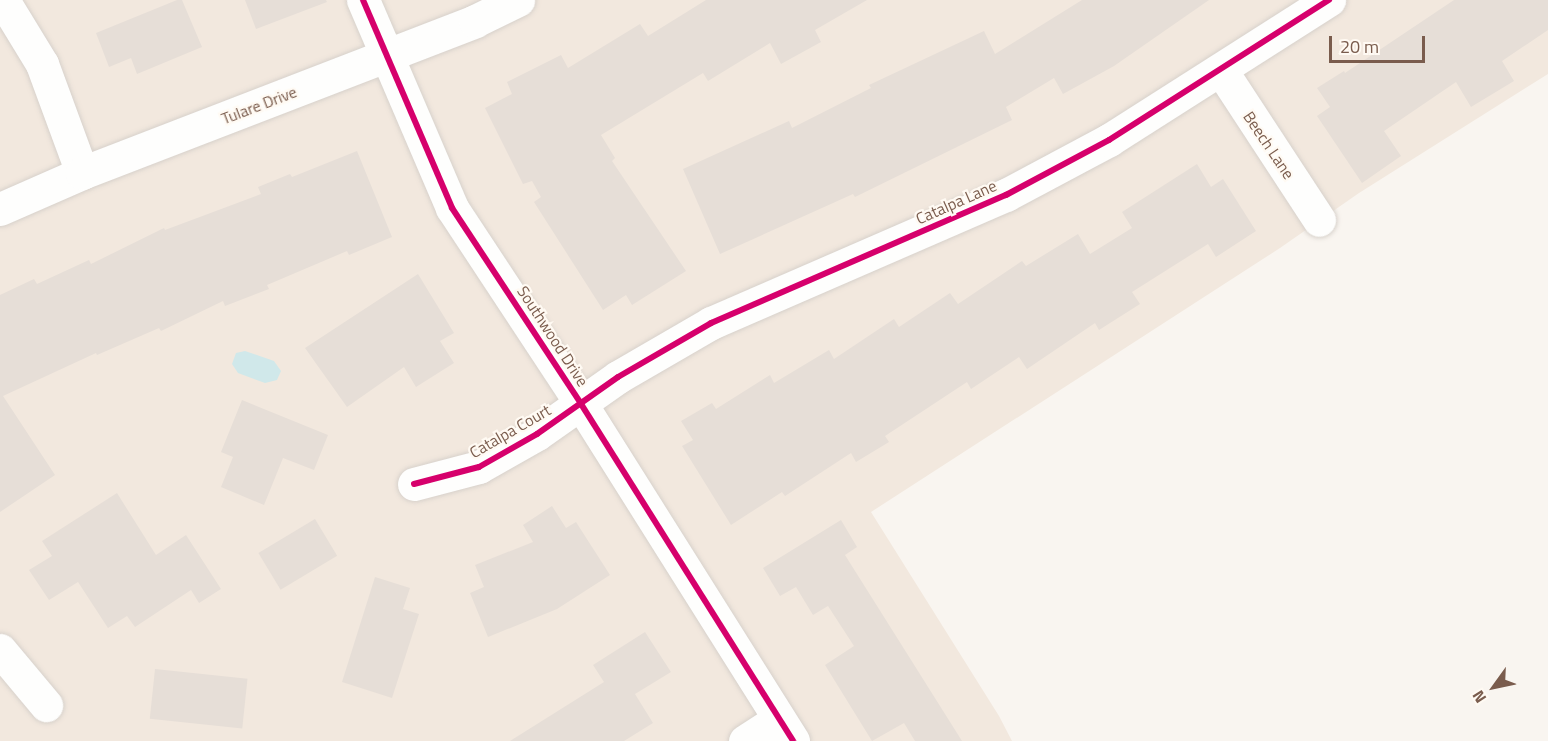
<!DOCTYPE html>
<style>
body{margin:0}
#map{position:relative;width:1548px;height:741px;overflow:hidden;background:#f9f5f0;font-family:"Titillium Web",sans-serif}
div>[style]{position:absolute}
.residential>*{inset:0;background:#f2e8de}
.water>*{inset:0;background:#d0e8ea}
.building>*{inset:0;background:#e6ded7;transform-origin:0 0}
.roads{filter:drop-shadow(0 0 2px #d7d1cb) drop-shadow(0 0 2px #d7d1cb)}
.street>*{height:33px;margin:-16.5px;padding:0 16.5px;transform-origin:16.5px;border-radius:16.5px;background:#fefefd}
.secondary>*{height:33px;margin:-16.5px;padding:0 16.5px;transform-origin:16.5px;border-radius:16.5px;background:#fefefd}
.cycleway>*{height:6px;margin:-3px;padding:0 3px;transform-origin:3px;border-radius:3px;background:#d6006c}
span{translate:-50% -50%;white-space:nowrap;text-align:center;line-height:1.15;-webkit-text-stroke:4.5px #fffaf3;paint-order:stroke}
.street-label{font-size:16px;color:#7a5c4d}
.north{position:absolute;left:1464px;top:657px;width:60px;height:60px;-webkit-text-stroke:4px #fffaf3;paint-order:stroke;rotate:237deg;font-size:16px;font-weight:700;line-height:24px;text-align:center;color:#7a5c4d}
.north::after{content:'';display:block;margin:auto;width:21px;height:27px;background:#7a5c4d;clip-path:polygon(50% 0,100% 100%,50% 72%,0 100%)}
.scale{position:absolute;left:1329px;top:36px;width:96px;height:27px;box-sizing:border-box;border:3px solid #7a5c4d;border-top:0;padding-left:8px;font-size:18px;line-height:21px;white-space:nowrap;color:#7a5c4d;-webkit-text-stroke:4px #fffaf3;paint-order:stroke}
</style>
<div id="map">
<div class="residential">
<div style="clip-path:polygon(0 0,1548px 0,1548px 74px,1359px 193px,1280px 248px,871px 512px,999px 716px,1012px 741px,0 741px)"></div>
</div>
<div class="water">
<div style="clip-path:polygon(245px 351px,274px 361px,281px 371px,277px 380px,265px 383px,238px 373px,232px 364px,236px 353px)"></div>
</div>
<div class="building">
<div style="clip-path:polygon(177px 0,182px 0,202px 47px,137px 74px,131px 58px,109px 67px,96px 33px)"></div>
<div style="clip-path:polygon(245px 0,326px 0,327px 2px,256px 29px)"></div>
<div style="clip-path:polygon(706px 0,867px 0,815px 30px,821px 42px,781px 64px,770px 43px,708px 81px,703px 73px,601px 135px,615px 158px,612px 161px,686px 271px,632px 305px,626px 295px,603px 310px,534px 202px,541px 197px,532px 181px,523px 184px,485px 108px,512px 94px,507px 82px,561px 55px,568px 68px,640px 24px,648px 36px)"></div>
<div style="clip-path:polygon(1082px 0,1209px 0,1114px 66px,1063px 94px,1054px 78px,1006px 107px,1012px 120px,855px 197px,853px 194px,720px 254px,683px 169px,789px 121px,792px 128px,871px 88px,869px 85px,984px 31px,995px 54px)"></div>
<div style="clip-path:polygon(1454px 0,1548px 0,1548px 30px,1502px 61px,1514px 81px,1471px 107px,1456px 82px,1384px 131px,1401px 156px,1362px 183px,1317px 116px,1330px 107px,1317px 88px,1344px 71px,1345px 73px)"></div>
<div style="clip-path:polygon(357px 151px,392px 237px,349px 255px,347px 251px,267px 285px,269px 289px,225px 306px,223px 301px,161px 331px,159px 328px,97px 355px,96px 353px,3px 396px,55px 475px,0 512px,0 295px,34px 279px,37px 284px,89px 260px,91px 264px,164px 228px,165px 230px,261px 194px,258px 187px,290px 174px,292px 177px)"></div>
<div style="clip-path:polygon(1197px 164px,1211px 187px,1223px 179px,1256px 231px,1216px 257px,1208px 244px,1132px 292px,1140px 304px,1099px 330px,1095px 323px,1027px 369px,1019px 357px,971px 389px,967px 382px,885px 436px,889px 442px,856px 462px,851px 453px,785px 496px,782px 492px,731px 525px,682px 446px,693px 440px,681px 421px,712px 403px,716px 409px,770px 375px,774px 383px,829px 350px,834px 359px,894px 319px,899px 327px,950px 293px,958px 304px,1022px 261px,1026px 266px,1078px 234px,1090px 254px,1132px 228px,1122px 212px)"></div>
<div style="clip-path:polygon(418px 274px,454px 333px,440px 341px,454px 363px,416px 387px,404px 367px,347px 407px,305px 348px)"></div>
<div style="clip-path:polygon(242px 400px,328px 435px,314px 470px,283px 458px,264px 505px,221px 487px,233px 457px,221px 452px)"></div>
<div style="clip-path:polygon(117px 493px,156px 555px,186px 535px,221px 589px,199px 603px,191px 590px,135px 627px,127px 616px,108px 628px,78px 582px,49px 600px,29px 570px,52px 556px,42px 541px)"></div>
<div style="clip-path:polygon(552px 506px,566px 528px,576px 522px,610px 575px,557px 609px,488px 637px,470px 593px,484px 587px,475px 565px,533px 542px,523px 525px)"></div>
<div style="left:315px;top:519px;width:43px;height:66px;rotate:59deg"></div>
<div style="clip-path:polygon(841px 520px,857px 547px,845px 555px,962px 741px,915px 741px,904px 723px,872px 741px,825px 665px,854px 646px,828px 606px,813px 615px,796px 587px,780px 596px,763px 568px)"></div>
<div style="clip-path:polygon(375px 577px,410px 588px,403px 609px,419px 614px,392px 698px,342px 682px)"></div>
<div style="clip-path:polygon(645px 632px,671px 672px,635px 694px,653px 723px,624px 741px,510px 741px,604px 682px,593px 665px)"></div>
<div style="left:155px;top:669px;width:93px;height:50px;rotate:6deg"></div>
</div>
<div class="roads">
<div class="street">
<div style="left:3px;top:0;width:75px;rotate:58.6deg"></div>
<div style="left:42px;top:64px;width:116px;rotate:69.8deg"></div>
<div style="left:363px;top:0;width:226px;rotate:66.8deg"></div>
<div style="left:452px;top:208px;width:235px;rotate:56.6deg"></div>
<div style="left:581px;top:404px;width:398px;rotate:57.8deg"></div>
<div style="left:1221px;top:70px;width:179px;rotate:56.8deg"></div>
<div style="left:414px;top:484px;width:67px;rotate:-14.7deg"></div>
<div style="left:479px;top:467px;width:67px;rotate:-29.6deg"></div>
<div style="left:537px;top:434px;width:99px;rotate:-35.1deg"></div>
<div style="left:618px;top:377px;width:108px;rotate:-30.1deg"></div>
<div style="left:711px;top:323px;width:322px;rotate:-23.5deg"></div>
<div style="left:1006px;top:195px;width:117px;rotate:-28.1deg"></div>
<div style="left:1109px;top:140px;width:261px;rotate:-32.5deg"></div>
<div style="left:0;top:650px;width:72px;rotate:50.1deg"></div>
<div style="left:745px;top:741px;width:40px;rotate:-32.9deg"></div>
</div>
<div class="secondary">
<div style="left:0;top:209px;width:90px;rotate:-23.7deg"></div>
<div style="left:82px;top:173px;width:421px;rotate:-21.1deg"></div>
<div style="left:475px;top:21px;width:48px;rotate:-26deg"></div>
</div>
</div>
<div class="cycleway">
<div style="left:363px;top:0;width:226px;rotate:66.8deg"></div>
<div style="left:452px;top:208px;width:235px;rotate:56.6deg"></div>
<div style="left:581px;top:404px;width:398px;rotate:57.8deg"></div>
<div style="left:414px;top:484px;width:67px;rotate:-14.7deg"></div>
<div style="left:479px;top:467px;width:67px;rotate:-29.6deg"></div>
<div style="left:537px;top:434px;width:99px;rotate:-35.1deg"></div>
<div style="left:618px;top:377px;width:108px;rotate:-30.1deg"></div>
<div style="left:711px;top:323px;width:322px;rotate:-23.5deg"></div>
<div style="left:1006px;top:195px;width:117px;rotate:-28.1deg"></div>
<div style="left:1109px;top:140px;width:261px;rotate:-32.5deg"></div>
</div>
<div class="street-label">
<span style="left:259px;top:105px;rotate:-21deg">Tulare Drive</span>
<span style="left:1269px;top:145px;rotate:56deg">Beech Lane</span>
<span style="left:956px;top:202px;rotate:-24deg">Catalpa Lane</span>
<span style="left:553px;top:336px;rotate:57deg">Southwood Drive</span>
<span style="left:510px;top:431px;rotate:-30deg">Catalpa Court</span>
</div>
<div class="north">N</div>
<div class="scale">20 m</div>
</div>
